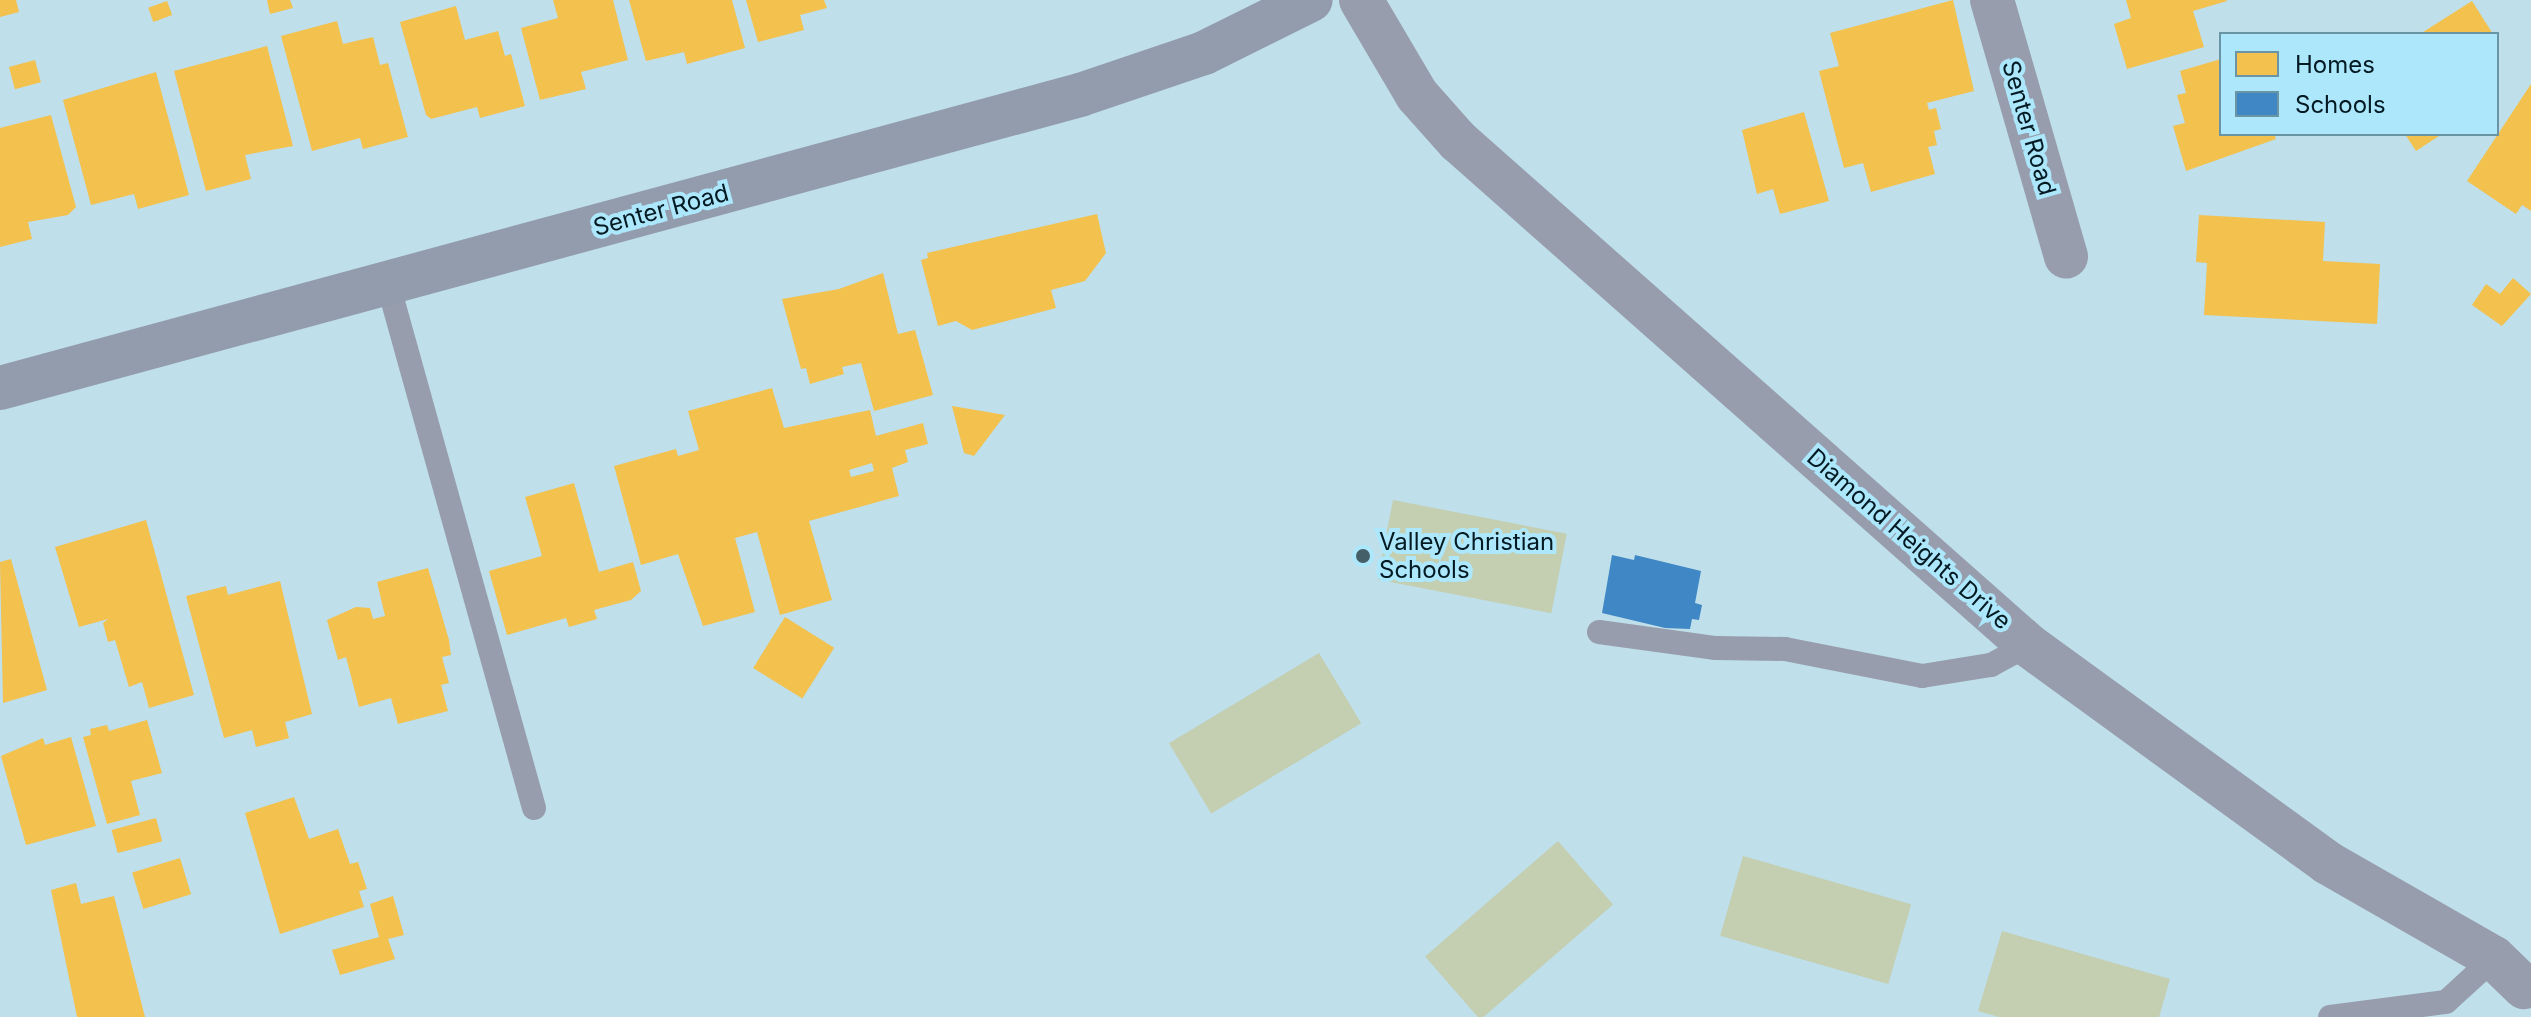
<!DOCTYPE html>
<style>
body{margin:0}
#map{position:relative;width:2531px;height:1017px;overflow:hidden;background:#bfdfea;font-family:Inter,sans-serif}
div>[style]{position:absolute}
.green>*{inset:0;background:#c4ceb0;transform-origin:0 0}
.homes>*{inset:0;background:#f2c14e;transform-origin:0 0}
.schools>*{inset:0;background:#3f88c5}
.service>*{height:24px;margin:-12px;padding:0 12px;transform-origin:12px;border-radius:12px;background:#979dac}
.minor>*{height:44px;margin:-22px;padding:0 22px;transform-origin:22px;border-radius:22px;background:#979dac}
.secondary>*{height:44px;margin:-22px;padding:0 22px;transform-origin:22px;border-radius:22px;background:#939cac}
.dots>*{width:22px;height:22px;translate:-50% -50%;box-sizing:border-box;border:4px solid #ade7fc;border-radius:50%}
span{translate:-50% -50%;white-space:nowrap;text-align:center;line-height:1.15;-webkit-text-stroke:8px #ade7fc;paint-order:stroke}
.street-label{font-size:24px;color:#041a22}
.poi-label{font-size:24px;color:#041a22}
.left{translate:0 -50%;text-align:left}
.legend{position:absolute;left:2219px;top:32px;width:280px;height:104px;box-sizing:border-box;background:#ade7fc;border:2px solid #6995a5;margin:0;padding:10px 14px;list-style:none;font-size:24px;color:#041a22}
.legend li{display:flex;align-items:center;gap:16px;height:40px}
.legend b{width:40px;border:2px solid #6995a5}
</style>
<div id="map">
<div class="green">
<div style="left:1393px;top:500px;width:177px;height:81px;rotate:11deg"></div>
<div style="left:1319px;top:653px;width:82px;height:175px;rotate:59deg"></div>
<div style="left:1558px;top:841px;width:84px;height:176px;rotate:49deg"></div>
<div style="left:1743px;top:856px;width:175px;height:83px;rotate:16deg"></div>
<div style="clip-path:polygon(2002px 931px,2170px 979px,2159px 1017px,1999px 1017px,1978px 1011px)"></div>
</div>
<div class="homes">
<div style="clip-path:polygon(0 0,16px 0,19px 12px,0 17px)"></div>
<div style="clip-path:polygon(267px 0,290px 0,293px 8px,270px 14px)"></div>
<div style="clip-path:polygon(553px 0,613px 0,628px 60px,581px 72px,586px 89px,540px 100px,521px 28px,558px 18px)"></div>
<div style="clip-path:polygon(629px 0,732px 0,745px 48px,687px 64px,684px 52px,646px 61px)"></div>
<div style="clip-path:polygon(746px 0,824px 0,827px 8px,800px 15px,804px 30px,758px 42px)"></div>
<div style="clip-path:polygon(1953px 0,1974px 91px,1927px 103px,1929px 110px,1936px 108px,1941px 129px,1934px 131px,1937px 145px,1928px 147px,1935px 174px,1871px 192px,1863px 163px,1844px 168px,1819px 71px,1839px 66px,1830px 33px)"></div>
<div style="clip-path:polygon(2126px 0,2226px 0,2227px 1px,2193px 11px,2204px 47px,2127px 69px,2114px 24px,2131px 18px)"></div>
<div style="left:167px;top:1px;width:15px;height:20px;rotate:70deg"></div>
<div style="clip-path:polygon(2472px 1px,2493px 34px,2420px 34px)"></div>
<div style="clip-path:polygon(456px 6px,465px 40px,498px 31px,505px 56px,511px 54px,525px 106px,480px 118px,477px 107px,431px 119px,426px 115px,400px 22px)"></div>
<div style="clip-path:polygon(337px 21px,343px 44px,373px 37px,380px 65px,388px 63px,408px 137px,363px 149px,360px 138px,312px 151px,281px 36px)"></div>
<div style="clip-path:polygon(267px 46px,293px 146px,245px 155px,251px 179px,206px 191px,174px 71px)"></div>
<div style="clip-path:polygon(2221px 59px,2221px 134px,2274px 134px,2276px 139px,2186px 171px,2173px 126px,2185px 123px,2177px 95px,2186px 93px,2180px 71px)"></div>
<div style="left:35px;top:60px;width:23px;height:27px;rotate:75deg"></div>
<div style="clip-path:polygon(156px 72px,189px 195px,138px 209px,134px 194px,91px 205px,63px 100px)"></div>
<div style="clip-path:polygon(2531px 84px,2531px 211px,2522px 205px,2516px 214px,2467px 181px)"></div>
<div style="clip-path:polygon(1804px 112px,1829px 201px,1780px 214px,1773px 189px,1757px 194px,1742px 130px)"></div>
<div style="clip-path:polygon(51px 115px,76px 207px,68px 215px,28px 222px,32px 239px,0 247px,0 128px)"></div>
<div style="clip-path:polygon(2405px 134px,2442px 134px,2416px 151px)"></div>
<div style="clip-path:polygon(1097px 214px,1106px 253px,1085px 281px,1051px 290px,1056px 308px,972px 330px,956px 321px,938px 326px,921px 260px,928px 258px,927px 253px)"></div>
<div style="clip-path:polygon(2199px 215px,2325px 222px,2323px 261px,2380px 264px,2377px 324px,2204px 315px,2207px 263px,2196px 262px)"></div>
<div style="clip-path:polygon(883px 273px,898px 334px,915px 330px,933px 395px,874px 411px,861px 363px,842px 367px,844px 374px,810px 384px,806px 368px,801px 369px,782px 299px,839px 289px)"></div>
<div style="clip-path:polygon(2513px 278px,2531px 294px,2502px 326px,2472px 305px,2486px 284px,2500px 294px)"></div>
<div style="clip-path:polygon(evenodd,772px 388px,784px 428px,870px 410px,876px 436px,923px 423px,928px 444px,905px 450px,908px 462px,892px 468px,899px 496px,809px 521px,832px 600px,780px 615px,757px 532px,735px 538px,755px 612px,703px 626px,678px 554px,641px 565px,614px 466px,676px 449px,678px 456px,699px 450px,688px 411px,772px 388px,872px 463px,874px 471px,851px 477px,849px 470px,872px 463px)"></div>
<div style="clip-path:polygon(952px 406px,1005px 415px,974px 456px,964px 453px)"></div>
<div style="clip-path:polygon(574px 483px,599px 572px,633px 562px,641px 591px,631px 600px,594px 610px,597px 619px,569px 627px,566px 618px,507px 635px,489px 571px,542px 556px,525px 497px)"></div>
<div style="clip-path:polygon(146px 520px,194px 695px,149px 708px,142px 682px,129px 687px,115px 640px,108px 642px,103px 623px,108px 619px,79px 627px,55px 547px)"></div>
<div style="clip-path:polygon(11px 559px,47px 690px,3px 703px,0 562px)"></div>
<div style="clip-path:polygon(428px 568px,449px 640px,451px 655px,442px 657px,449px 683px,441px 685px,448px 711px,398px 724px,391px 698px,359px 707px,346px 657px,338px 660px,327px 620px,356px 607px,370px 608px,373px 619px,385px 616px,377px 582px)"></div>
<div style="clip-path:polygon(280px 581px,312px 714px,285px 722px,289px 738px,256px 747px,252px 730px,224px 738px,186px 596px,226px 586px,228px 595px)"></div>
<div style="left:785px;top:617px;width:58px;height:60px;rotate:32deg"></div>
<div style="clip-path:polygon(147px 720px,162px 773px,131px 781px,140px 815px,107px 824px,83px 737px,91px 735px,90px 729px,107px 725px,109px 731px)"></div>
<div style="clip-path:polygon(71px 737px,96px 826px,26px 845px,1px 756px,43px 738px,45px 745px)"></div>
<div style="clip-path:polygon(294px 797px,309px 839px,338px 829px,350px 864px,358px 862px,367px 889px,359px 891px,364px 907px,280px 934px,245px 813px)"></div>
<div style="left:156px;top:818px;width:24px;height:46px;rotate:75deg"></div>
<div style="left:180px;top:858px;width:38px;height:50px;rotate:73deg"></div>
<div style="clip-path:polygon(76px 883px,81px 904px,114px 896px,145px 1017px,77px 1017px,51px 890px)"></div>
<div style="clip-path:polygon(393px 896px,404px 935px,388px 939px,395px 959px,340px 975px,332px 950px,379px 937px,370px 904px)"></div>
</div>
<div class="schools">
<div style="clip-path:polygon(1612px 555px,1634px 560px,1635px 555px,1701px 571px,1695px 603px,1702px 605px,1699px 620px,1692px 619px,1690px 629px,1665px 628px,1602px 613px)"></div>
</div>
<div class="service">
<div style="left:388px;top:284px;width:544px;rotate:74.43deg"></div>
<div style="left:1599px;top:632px;width:118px;rotate:7.8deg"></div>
<div style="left:1716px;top:648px;width:69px;rotate:0.8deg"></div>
<div style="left:1785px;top:649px;width:140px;rotate:11.1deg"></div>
<div style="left:1922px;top:676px;width:70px;rotate:-9.1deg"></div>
<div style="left:1991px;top:665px;width:42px;rotate:-28.4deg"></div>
<div style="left:2330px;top:1017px;width:117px;rotate:-7.4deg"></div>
<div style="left:2446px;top:1002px;width:65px;rotate:-42.5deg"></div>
</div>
<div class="minor">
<div style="left:1361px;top:0;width:110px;rotate:59.5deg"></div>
<div style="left:1417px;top:95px;width:62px;rotate:48.3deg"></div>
<div style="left:1458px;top:141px;width:761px;rotate:41.48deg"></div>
<div style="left:2028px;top:645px;width:371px;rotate:36deg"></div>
<div style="left:2328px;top:863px;width:191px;rotate:29.8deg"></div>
<div style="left:2494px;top:958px;width:42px;rotate:44deg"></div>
<div style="left:1992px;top:0;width:267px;rotate:73.9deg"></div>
</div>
<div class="secondary">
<div style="left:0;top:388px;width:1119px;rotate:-15.18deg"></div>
<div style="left:1080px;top:95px;width:131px;rotate:-18.7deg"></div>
<div style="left:1204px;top:53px;width:119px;rotate:-26.4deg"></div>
</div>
<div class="dots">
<div style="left:1363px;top:556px;background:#455f68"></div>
</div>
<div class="street-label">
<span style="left:2029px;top:128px;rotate:74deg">Senter Road</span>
<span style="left:661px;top:210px;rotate:-15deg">Senter Road</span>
<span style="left:1909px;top:539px;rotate:41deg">Diamond Heights Drive</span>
</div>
<div class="poi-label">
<span class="left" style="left:1379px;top:556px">Valley Christian<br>Schools</span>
</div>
<ul class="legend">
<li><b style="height:22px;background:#f2c14e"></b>Homes</li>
<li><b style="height:22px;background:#3f88c5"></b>Schools</li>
</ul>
</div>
